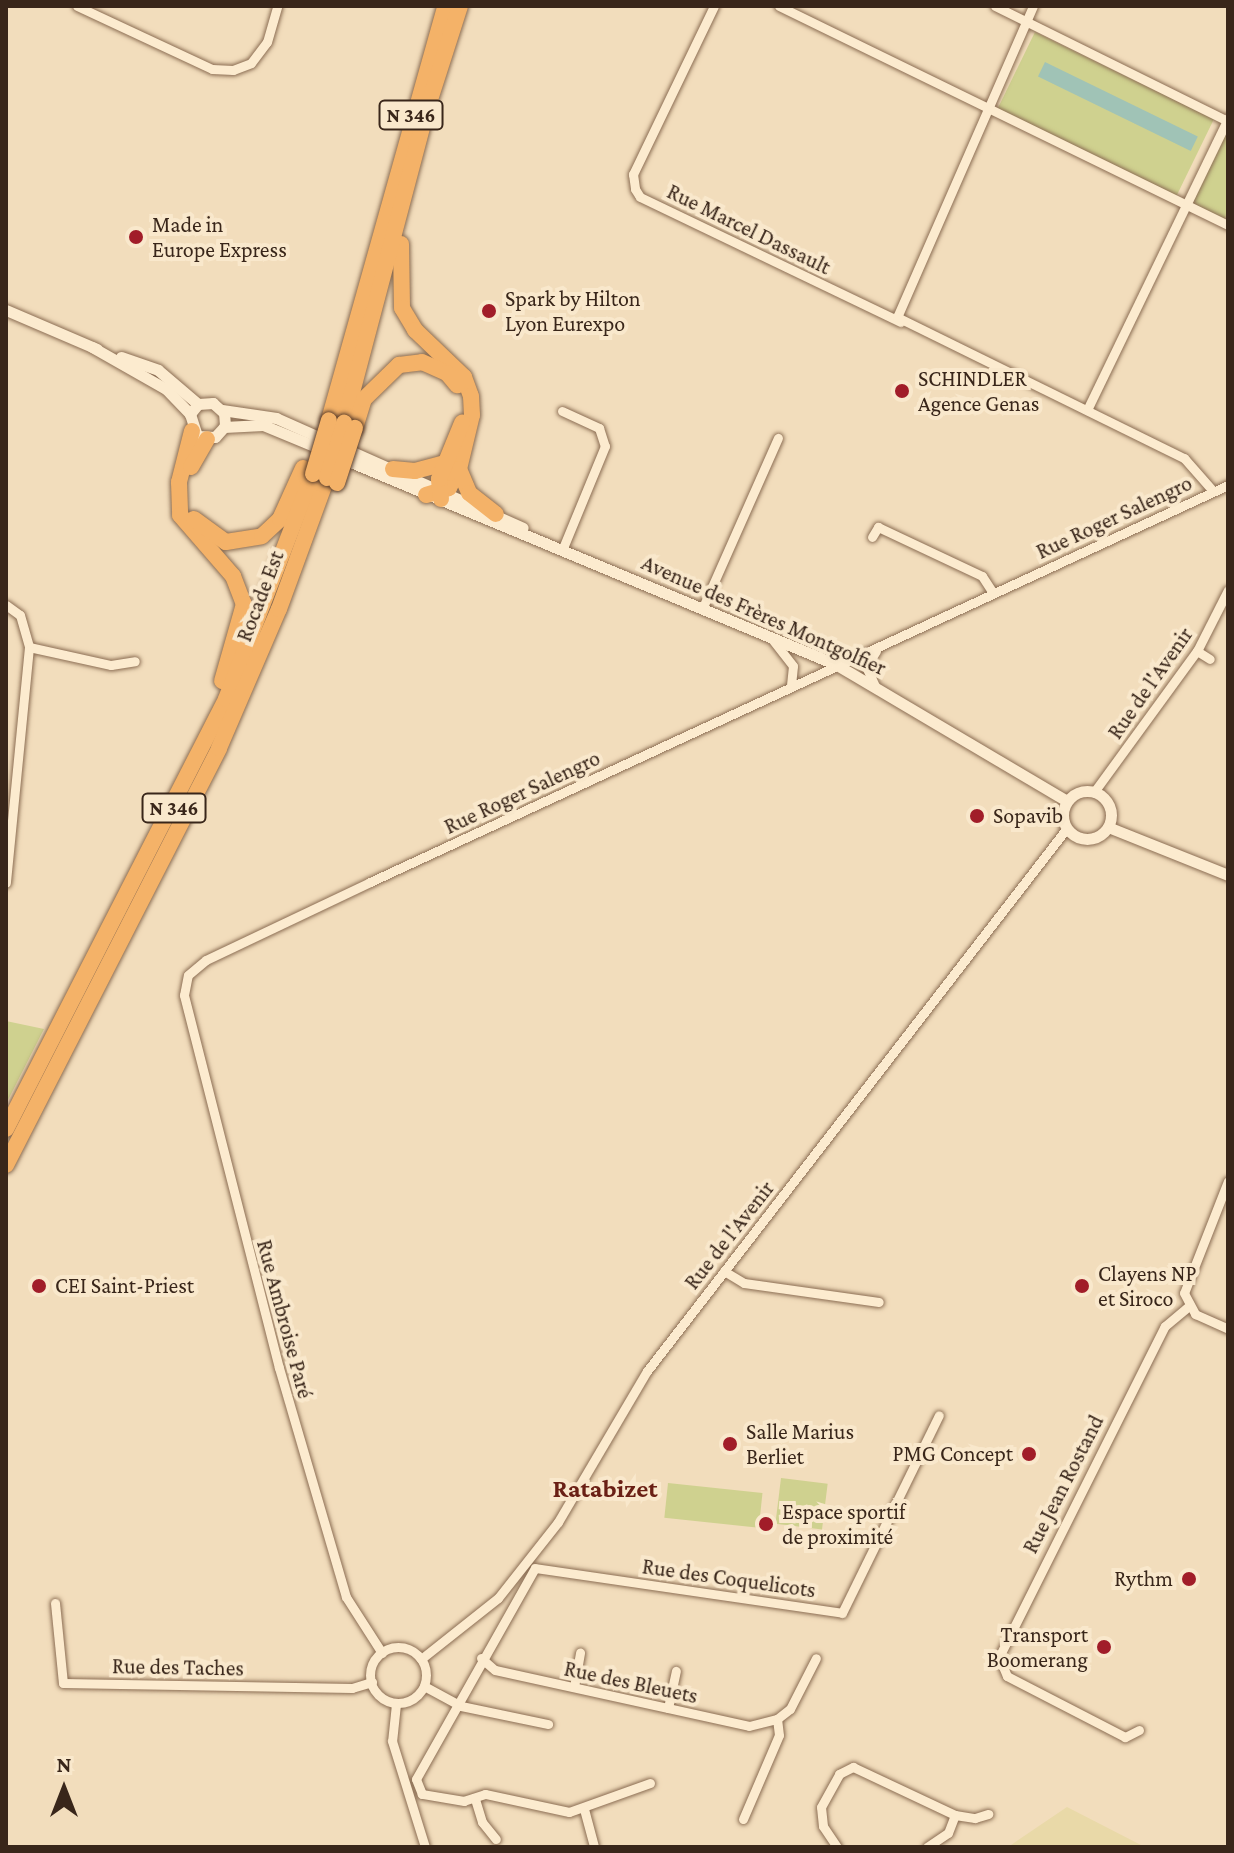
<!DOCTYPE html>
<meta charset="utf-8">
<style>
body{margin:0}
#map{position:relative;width:1234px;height:1853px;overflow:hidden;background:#f2ddbc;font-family:"Crimson Pro",serif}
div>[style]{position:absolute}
.farmland>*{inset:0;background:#e9d9a8}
.green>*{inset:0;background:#cfd18f;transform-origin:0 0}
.water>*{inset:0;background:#a0c3b6;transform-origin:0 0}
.roads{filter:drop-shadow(0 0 2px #8b6d53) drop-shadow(0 0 2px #8b6d53)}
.minor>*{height:9px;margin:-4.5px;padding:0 4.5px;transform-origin:4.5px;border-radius:4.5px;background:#fcebcf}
.minor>.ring{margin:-4.5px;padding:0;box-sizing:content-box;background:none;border:9px solid #fcebcf;border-radius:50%}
.tertiary>*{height:11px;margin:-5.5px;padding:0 5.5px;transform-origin:5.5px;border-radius:5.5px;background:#fcebcf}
.tertiary>.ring{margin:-5.5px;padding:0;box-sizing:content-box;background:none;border:11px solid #fcebcf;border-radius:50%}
.trunk>*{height:16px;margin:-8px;padding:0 8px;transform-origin:8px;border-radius:8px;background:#f4b268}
.bridges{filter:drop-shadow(0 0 2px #583b29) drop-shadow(0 0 2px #583b29)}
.trunk-bridge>*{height:16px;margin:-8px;padding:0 8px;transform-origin:8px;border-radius:8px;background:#f4b268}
.dots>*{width:22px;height:22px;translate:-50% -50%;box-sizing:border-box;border:4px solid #f9e8cc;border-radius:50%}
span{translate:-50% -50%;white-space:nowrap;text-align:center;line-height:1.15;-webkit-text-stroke:8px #f9e8cc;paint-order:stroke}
.shield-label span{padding:2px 6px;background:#f9e8cc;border:2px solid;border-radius:6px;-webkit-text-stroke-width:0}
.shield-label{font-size:20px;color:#39261a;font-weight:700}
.poi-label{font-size:22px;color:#39261a}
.left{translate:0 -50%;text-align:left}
.right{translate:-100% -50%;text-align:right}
.street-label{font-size:22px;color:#39261a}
.quarter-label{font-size:26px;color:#6a2015;font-weight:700}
.frame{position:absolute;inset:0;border:8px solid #39261a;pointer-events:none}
.north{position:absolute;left:24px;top:1749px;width:80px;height:80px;-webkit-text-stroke:6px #f9e8cc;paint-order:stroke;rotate:0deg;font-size:22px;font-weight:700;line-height:32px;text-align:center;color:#39261a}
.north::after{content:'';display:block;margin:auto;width:28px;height:36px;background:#39261a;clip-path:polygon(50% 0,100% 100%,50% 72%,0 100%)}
</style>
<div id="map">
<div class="farmland">
<div style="clip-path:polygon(1067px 1807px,1139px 1844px,1145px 1847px,1008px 1847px)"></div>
</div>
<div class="green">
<div style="left:1035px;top:32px;width:199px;height:87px;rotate:26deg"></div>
<div style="clip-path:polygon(1228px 126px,1228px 204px,1225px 221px,1191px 205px)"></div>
<div style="clip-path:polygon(6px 1021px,44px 1029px,6px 1104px)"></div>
<div style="left:781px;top:1478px;width:47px;height:46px;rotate:7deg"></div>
<div style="left:668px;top:1483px;width:95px;height:35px;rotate:6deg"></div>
</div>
<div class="water">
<div style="left:1045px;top:62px;width:170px;height:16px;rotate:26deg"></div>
</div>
<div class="roads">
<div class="minor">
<div style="left:77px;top:6px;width:149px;rotate:25deg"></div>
<div style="left:212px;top:69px;width:21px;rotate:3deg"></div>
<div style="left:233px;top:70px;width:19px;rotate:-21deg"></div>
<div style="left:251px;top:63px;width:26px;rotate:-53deg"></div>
<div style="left:267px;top:42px;width:37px;rotate:-74deg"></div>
<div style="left:714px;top:6px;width:187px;rotate:115.7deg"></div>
<div style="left:633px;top:174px;width:15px;rotate:82deg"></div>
<div style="left:635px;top:189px;width:9px;rotate:58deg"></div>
<div style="left:640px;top:197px;width:289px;rotate:25.6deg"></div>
<div style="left:779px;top:6px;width:500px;rotate:26deg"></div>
<div style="left:995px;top:6px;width:260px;rotate:26.3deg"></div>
<div style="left:1033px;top:6px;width:339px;rotate:113.6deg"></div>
<div style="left:897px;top:317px;width:320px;rotate:26.2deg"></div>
<div style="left:1184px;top:458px;width:44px;rotate:48.7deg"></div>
<div style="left:1087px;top:410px;width:324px;rotate:-64.2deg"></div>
<div style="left:562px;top:411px;width:41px;rotate:24.7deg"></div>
<div style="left:599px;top:428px;width:19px;rotate:72deg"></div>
<div style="left:605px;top:446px;width:110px;rotate:112.4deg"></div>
<div style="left:872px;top:537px;width:12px;rotate:-59deg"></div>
<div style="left:878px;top:527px;width:115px;rotate:25.2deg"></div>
<div style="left:982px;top:576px;width:20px;rotate:57deg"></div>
<div style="left:6px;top:605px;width:17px;rotate:36deg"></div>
<div style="left:20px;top:615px;width:33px;rotate:74deg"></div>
<div style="left:29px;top:647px;width:237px;rotate:95.6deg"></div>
<div style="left:703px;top:607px;width:185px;rotate:-66.1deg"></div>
<div style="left:772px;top:639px;width:34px;rotate:52deg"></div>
<div style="left:793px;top:666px;width:20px;rotate:96deg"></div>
<div style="left:29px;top:647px;width:84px;rotate:12.4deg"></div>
<div style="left:111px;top:665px;width:24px;rotate:-9deg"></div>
<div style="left:1197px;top:651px;width:15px;rotate:32deg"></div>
<div style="left:875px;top:686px;width:21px;rotate:-115deg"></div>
<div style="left:866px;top:667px;width:19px;rotate:-58deg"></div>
<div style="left:1094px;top:792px;width:175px;rotate:-53.9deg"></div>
<div style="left:1197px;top:651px;width:68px;rotate:-63.1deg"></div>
<div style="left:1228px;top:1181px;width:120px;rotate:111.4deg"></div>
<div style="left:1184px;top:1293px;width:24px;rotate:62deg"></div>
<div style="left:1195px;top:1314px;width:36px;rotate:24deg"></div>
<div style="left:724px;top:1271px;width:23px;rotate:31deg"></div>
<div style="left:744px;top:1283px;width:136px;rotate:8deg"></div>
<div style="left:55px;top:1603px;width:80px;rotate:84.3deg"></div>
<div style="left:63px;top:1683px;width:289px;rotate:1deg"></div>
<div style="left:352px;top:1688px;width:21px;rotate:-17deg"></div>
<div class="ring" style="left:370px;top:1647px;width:47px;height:47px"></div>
<div style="left:382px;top:1653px;width:67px;rotate:-122.7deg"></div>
<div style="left:346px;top:1597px;width:239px;rotate:-106.3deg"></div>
<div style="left:279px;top:1368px;width:385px;rotate:-104.3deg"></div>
<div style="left:184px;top:995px;width:20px;rotate:-79deg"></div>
<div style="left:188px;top:975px;width:23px;rotate:-40deg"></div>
<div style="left:206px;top:960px;width:182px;rotate:-25.4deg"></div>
<div style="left:370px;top:882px;width:945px;rotate:-24.83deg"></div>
<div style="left:481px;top:1658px;width:18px;rotate:41deg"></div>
<div style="left:495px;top:1670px;width:260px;rotate:12.4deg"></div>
<div style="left:749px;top:1726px;width:29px;rotate:-14deg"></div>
<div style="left:421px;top:1659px;width:98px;rotate:-38.4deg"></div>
<div style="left:498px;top:1598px;width:97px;rotate:-51.7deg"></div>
<div style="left:558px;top:1522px;width:175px;rotate:-59.5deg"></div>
<div style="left:647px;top:1371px;width:686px;rotate:-52.28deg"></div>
<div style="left:424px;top:1686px;width:42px;rotate:28.4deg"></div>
<div style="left:461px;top:1706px;width:89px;rotate:11.7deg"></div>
<div style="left:574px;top:1687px;width:35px;rotate:-80deg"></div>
<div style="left:396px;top:1704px;width:37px;rotate:96deg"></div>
<div style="left:392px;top:1741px;width:111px;rotate:72.7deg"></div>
<div style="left:668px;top:1708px;width:38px;rotate:-78deg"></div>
<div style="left:1139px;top:1730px;width:16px;rotate:153deg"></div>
<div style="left:1125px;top:1737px;width:133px;rotate:-152.7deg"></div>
<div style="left:1007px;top:1676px;width:21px;rotate:-113deg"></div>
<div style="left:999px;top:1657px;width:370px;rotate:-63.4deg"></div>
<div style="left:1165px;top:1326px;width:31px;rotate:-40deg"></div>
<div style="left:650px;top:1783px;width:86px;rotate:160.3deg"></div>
<div style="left:569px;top:1812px;width:86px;rotate:-167.9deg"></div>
<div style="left:485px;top:1794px;width:22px;rotate:162deg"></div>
<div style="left:464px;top:1801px;width:43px;rotate:-170.5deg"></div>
<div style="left:422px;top:1794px;width:16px;rotate:-112deg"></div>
<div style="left:416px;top:1779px;width:242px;rotate:-60.6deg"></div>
<div style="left:535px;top:1568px;width:310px;rotate:8.3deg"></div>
<div style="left:842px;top:1613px;width:220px;rotate:-63.9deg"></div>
<div style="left:475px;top:1799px;width:24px;rotate:73deg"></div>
<div style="left:482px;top:1822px;width:22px;rotate:51deg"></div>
<div style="left:584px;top:1809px;width:39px;rotate:75deg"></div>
<div style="left:743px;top:1819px;width:91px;rotate:-66.8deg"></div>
<div style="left:779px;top:1735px;width:16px;rotate:-97deg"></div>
<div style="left:777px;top:1719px;width:16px;rotate:-38deg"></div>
<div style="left:790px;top:1709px;width:57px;rotate:-63deg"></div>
<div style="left:837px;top:1847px;width:25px;rotate:-124deg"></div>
<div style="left:823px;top:1826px;width:19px;rotate:-96deg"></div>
<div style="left:821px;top:1807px;width:38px;rotate:-61deg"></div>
<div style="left:839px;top:1774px;width:16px;rotate:-27deg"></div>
<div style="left:853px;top:1767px;width:113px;rotate:25.2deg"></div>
<div style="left:955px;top:1815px;width:20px;rotate:9deg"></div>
<div style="left:975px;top:1818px;width:14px;rotate:-17deg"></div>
<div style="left:927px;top:1847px;width:25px;rotate:-34deg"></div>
<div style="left:948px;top:1833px;width:19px;rotate:-69deg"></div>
</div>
<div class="tertiary">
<div style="left:6px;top:310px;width:99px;rotate:23.2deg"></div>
<div style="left:92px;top:347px;width:85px;rotate:29.6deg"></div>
<div style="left:166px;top:389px;width:35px;rotate:46deg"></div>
<div style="left:190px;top:414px;width:23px;rotate:72deg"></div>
<div style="left:197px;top:436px;width:18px;rotate:3deg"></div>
<div style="left:215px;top:437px;width:15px;rotate:-48deg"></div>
<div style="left:225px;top:426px;width:13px;rotate:-94deg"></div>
<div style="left:224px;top:413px;width:15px;rotate:-138deg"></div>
<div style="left:213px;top:403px;width:15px;rotate:176deg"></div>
<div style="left:198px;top:404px;width:13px;rotate:129deg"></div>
<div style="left:121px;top:357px;width:39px;rotate:19deg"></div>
<div style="left:158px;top:370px;width:52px;rotate:40.4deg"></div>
<div style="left:222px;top:410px;width:55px;rotate:8.4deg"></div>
<div style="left:276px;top:418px;width:270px;rotate:24deg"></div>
<div style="left:224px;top:427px;width:39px;rotate:-3deg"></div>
<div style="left:263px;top:425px;width:68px;rotate:22.4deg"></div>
<div style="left:341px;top:458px;width:537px;rotate:22.65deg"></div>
<div style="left:837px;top:665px;width:267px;rotate:30.6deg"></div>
<div class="ring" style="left:1063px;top:791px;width:37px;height:37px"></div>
<div style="left:1108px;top:827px;width:129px;rotate:21.8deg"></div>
</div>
<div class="trunk">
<div style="left:401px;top:244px;width:64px;rotate:89.1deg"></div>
<div style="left:402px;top:308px;width:26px;rotate:59deg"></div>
<div style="left:415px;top:330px;width:68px;rotate:43.8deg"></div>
<div style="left:464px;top:377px;width:20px;rotate:70deg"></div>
<div style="left:471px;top:396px;width:19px;rotate:87deg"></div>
<div style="left:472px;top:415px;width:56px;rotate:103.5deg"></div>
<div style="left:459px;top:469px;width:21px;rotate:118deg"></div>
<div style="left:449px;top:488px;width:24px;rotate:163deg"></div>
<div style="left:329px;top:420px;width:430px;rotate:-74.3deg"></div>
<div style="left:344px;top:423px;width:325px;rotate:-75.2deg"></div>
<div style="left:427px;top:109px;width:108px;rotate:-72.2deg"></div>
<div style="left:355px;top:428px;width:30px;rotate:-73deg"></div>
<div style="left:364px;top:399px;width:49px;rotate:-44.2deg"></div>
<div style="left:399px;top:365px;width:23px;rotate:-7deg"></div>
<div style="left:422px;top:362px;width:27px;rotate:24deg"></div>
<div style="left:447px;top:373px;width:16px;rotate:50deg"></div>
<div style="left:192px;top:431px;width:53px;rotate:104.3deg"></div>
<div style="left:179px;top:482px;width:33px;rotate:88deg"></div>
<div style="left:180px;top:515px;width:81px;rotate:49deg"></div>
<div style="left:233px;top:576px;width:30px;rotate:69deg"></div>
<div style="left:244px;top:604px;width:80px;rotate:105.9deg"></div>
<div style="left:191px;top:467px;width:32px;rotate:-60deg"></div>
<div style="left:393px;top:469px;width:22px;rotate:5deg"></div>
<div style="left:415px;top:471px;width:30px;rotate:-15deg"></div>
<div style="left:459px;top:469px;width:26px;rotate:67deg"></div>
<div style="left:469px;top:493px;width:34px;rotate:38deg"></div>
<div style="left:441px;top:499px;width:20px;rotate:-96deg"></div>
<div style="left:439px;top:479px;width:61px;rotate:-67.7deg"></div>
<div style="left:194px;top:519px;width:39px;rotate:36deg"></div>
<div style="left:226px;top:542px;width:36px;rotate:-9deg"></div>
<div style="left:262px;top:536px;width:25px;rotate:-43deg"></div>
<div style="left:280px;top:519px;width:56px;rotate:-65.7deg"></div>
<div style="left:6px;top:1129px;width:483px;rotate:-62.9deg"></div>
<div style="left:226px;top:699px;width:241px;rotate:-68.9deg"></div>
<div style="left:6px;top:1165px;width:468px;rotate:-62.9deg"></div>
<div style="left:219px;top:748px;width:151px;rotate:-66.7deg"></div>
<div style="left:279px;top:609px;width:140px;rotate:-69.9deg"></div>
</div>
</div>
<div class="bridges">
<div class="trunk-bridge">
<div style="left:313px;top:474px;width:56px;rotate:-73.5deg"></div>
<div style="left:327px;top:478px;width:58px;rotate:-72.8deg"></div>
<div style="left:337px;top:483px;width:58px;rotate:-71.9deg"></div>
</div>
</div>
<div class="dots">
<div style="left:136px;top:237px;background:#a11d29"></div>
<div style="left:489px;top:311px;background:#a11d29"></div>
<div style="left:902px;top:391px;background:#a11d29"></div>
<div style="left:977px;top:816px;background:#a11d29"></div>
<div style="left:39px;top:1286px;background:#a11d29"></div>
<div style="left:1082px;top:1286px;background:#a11d29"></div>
<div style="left:730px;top:1444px;background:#a11d29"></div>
<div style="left:1029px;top:1454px;background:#a11d29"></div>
<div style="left:766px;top:1524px;background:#a11d29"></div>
<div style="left:1189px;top:1579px;background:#a11d29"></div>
<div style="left:1104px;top:1647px;background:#a11d29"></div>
</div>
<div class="shield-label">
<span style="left:411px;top:115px">N 346</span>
<span style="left:174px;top:808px">N 346</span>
</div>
<div class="poi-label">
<span class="left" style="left:152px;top:237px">Made in<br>Europe Express</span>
<span class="left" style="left:505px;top:311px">Spark by Hilton<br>Lyon Eurexpo</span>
<span class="left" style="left:918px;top:391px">SCHINDLER<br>Agence Genas</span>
<span class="left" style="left:993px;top:816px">Sopavib</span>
<span class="left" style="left:1098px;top:1286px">Clayens NP<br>et Siroco</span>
<span class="left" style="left:55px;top:1286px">CEI Saint-Priest</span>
<span class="left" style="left:746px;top:1444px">Salle Marius<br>Berliet</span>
<span class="right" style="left:1013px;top:1454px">PMG Concept</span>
<span class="left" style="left:782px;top:1524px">Espace sportif<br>de proximité</span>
<span class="right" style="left:1173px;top:1579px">Rythm</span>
<span class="right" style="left:1088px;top:1647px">Transport<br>Boomerang</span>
</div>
<div class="street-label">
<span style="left:749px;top:229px;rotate:26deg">Rue Marcel Dassault</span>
<span style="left:1114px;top:517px;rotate:-25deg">Rue Roger Salengro</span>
<span style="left:260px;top:596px;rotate:-69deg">Rocade Est</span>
<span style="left:764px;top:615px;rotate:24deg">Avenue des Frères Montgolfier</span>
<span style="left:1150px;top:683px;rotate:-55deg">Rue de l'Avenir</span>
<span style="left:522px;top:792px;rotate:-25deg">Rue Roger Salengro</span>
<span style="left:729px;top:1235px;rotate:-52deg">Rue de l'Avenir</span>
<span style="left:285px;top:1319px;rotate:75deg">Rue Ambroise Paré</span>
<span style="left:1063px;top:1484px;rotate:-63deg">Rue Jean Rostand</span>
<span style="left:729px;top:1578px;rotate:8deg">Rue des Coquelicots</span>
<span style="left:178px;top:1667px;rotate:1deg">Rue des Taches</span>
<span style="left:631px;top:1682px;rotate:12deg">Rue des Bleuets</span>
</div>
<div class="quarter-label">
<span style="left:605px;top:1489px">Ratabizet</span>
</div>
<div class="frame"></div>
<div class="north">N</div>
</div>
